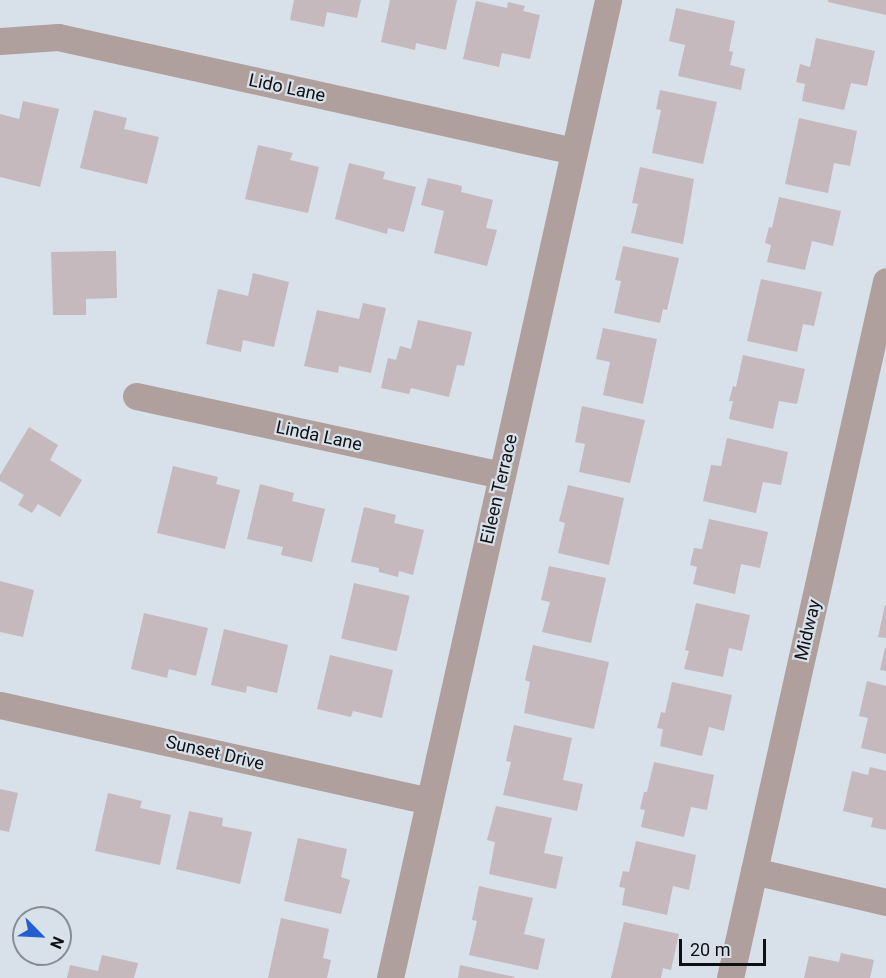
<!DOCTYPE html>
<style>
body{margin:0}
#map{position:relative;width:886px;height:978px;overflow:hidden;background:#d8e0e9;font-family:Roboto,sans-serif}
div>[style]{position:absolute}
.building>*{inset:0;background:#c5b9bd;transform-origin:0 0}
.minor>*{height:27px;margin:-13.5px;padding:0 13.5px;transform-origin:13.5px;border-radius:13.5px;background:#af9f9d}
span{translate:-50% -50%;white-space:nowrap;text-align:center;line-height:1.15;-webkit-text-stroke:4.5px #d8e0e9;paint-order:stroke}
.street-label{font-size:18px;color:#0e1114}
.north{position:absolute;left:12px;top:906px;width:60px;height:60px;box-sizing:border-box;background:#d8e0e9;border:2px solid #878d94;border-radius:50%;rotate:114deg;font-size:16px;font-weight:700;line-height:24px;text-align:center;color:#0e1114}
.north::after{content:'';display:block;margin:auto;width:21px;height:27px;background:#2261cd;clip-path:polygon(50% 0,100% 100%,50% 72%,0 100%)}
.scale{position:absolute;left:679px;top:939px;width:87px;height:27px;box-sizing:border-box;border:3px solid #0e1114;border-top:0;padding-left:8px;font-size:18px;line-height:21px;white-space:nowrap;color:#0e1114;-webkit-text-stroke:4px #d8e0e9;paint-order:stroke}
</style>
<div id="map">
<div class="building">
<div style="clip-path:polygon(294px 0,361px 0,357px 18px,327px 12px,324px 27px,290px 20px)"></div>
<div style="clip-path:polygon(390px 0,457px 0,446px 50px,416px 43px,415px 50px,381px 42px)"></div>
<div style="clip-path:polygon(828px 0,886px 0,886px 15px,828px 2px)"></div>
<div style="clip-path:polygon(476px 1px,507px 8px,508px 2px,525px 6px,523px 11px,540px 15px,530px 59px,502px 53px,499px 67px,463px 59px)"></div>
<div style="clip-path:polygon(676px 8px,735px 21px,729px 51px,733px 52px,730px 65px,745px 69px,741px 90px,678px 76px,685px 45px,669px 41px)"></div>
<div style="clip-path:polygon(816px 38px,875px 51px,867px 86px,851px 83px,844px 110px,802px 101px,805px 84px,796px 82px,800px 64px,810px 67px)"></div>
<div style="clip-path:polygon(660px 90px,717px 102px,703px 164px,652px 153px,661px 110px,656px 109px)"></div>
<div style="clip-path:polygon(23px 101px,59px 109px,40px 187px,0 177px,0 114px,19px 119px)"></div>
<div style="clip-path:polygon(94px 110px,127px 118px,124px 129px,159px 137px,147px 184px,80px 168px)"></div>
<div style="clip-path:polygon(799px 118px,857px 131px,850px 166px,834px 163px,828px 193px,785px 184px)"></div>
<div style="clip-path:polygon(258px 145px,293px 153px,290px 160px,319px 167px,308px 213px,245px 199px)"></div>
<div style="clip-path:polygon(349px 163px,385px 172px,383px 179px,416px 187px,404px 232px,388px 228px,387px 234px,335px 219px)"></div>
<div style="clip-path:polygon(640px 167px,694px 179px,683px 244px,631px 233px,638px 204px,632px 203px)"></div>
<div style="clip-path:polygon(428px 178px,462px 186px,461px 192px,493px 200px,486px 228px,497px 230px,487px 266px,434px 253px,444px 211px,421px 205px)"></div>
<div style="clip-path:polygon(779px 197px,841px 211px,833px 246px,812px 241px,805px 270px,767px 262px,771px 245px,765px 243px,769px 227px,772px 228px)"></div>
<div style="clip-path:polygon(623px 246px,679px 258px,667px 310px,663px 309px,660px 323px,614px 313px,621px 281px,615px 280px)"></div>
<div style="clip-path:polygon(116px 251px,117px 298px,86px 299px,86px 315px,53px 315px,51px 252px)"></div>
<div style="clip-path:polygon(253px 273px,289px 282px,274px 347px,243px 340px,241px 352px,206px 344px,218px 289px,248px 296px)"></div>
<div style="clip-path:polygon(761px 279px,822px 292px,814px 326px,803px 324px,797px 352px,747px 341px)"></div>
<div style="clip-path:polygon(363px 303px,386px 308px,371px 373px,339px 366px,338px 373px,304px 366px,317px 310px,359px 319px)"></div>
<div style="clip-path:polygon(418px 320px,472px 332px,464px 366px,457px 365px,449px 397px,411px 388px,409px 394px,381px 388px,388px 358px,396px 360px,400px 346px,411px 349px)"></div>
<div style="clip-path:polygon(603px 328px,657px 339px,643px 404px,603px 395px,610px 362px,596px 359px)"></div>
<div style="clip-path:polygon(743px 355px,805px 369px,797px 404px,779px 401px,773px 429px,729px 419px,733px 401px,729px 401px,733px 386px,736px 387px)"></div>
<div style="clip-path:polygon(582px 406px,645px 420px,630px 483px,579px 472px,585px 444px,575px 442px)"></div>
<div style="clip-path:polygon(29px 427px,58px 445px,50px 460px,82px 480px,60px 517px,38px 504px,32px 513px,18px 505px,24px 495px,0 481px,0 475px)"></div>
<div style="clip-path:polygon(727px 438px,788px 452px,781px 485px,763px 482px,756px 513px,703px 501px,711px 465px,721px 466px)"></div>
<div style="clip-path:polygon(173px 466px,218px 477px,216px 484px,240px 490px,225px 549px,157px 533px)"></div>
<div style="clip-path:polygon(260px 484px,294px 493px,292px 501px,325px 509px,312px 562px,281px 555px,283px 547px,247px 539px)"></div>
<div style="clip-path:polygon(568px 485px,624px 498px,609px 565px,558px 553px,565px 523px,559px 521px)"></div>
<div style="clip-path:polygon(364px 507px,396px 515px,394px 523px,424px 530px,413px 575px,399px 571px,398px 577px,379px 572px,379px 568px,351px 562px)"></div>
<div style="clip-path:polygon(709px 519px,768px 532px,760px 568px,741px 564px,735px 594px,693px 584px,697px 567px,690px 565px,694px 548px,702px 549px)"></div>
<div style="clip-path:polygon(549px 566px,606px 578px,591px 643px,542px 632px,550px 602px,541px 600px)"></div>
<div style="clip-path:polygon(0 581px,34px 590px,23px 637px,0 632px)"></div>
<div style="left:354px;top:583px;width:57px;height:57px;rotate:13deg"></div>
<div style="clip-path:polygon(696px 603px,750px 615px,742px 651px,729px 648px,723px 677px,684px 669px,689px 651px,685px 650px)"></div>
<div style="clip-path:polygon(885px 605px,886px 605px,886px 638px,878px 637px)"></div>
<div style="clip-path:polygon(144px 613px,208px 628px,196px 676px,169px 669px,167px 678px,131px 669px)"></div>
<div style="clip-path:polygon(224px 629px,288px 645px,277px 693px,247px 686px,246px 693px,211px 685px)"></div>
<div style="clip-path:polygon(533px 645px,609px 662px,594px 729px,524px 713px,530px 682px,525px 680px)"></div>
<div style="clip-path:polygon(885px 648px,886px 648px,886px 671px,880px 670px)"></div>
<div style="clip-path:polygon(330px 655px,393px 670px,382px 718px,353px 711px,351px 717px,317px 709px)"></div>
<div style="clip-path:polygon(867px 681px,886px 686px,886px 754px,861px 748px,868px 718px,859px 716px)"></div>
<div style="clip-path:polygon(672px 682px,732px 695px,724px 731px,709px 727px,702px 756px,660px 746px,663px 729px,657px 728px,661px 712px,665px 713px)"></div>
<div style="clip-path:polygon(514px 725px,572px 738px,563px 780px,583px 784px,577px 811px,503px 795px,511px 762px,506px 761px)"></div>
<div style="clip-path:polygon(654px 762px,714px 775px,707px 810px,691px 807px,684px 837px,641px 827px,645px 810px,640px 809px,644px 792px,647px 792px)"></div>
<div style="clip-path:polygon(870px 767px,886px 771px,886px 830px,871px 827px,873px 818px,843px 811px,852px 771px,868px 775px)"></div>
<div style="clip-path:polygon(0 789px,18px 793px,9px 832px,0 830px)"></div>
<div style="clip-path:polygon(108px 793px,142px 801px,140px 808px,171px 815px,160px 865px,95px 851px)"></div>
<div style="clip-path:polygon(496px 806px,552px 818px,544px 853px,563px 857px,556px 889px,489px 874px,495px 842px,487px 840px)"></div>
<div style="clip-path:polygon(189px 811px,223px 818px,222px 826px,252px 832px,240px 884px,176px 869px)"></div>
<div style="clip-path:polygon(298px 838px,347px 849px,341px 877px,350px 880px,341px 914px,284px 901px)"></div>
<div style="clip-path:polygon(636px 841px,696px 855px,689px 890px,673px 886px,667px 915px,622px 905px,625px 888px,619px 887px,623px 871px,629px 872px)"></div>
<div style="clip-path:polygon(479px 886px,533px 898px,524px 934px,545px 939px,538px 970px,469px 955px,477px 921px,472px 920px)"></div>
<div style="clip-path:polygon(281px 918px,329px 929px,323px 958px,331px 960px,327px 978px,268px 978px)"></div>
<div style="clip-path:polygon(624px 922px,679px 934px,671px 970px,663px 968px,661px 978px,611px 978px)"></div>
<div style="clip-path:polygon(841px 953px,874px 960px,870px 978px,804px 978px,809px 956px,839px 962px)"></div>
<div style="clip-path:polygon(102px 955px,138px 963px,134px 978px,67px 978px,70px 965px,98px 971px)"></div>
<div style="clip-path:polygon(460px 965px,515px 977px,514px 978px,458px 978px)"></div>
</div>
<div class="minor">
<div style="left:0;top:41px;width:58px;rotate:-3.9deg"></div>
<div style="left:58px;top:37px;width:528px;rotate:12.46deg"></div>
<div style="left:136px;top:396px;width:374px;rotate:12.2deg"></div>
<div style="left:0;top:705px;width:440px;rotate:12.6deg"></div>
<div style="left:754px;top:871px;width:136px;rotate:13.2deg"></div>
<div style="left:390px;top:978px;width:1002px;rotate:-77.43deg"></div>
<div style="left:730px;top:978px;width:714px;rotate:-77.38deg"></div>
</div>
<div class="street-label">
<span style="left:287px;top:88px;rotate:12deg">Lido Lane</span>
<span style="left:319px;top:436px;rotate:12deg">Linda Lane</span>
<span style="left:499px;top:489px;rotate:-77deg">Eileen Terrace</span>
<span style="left:808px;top:630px;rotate:-77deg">Midway</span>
<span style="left:215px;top:753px;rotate:13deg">Sunset Drive</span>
</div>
<div class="north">N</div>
<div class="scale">20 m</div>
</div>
